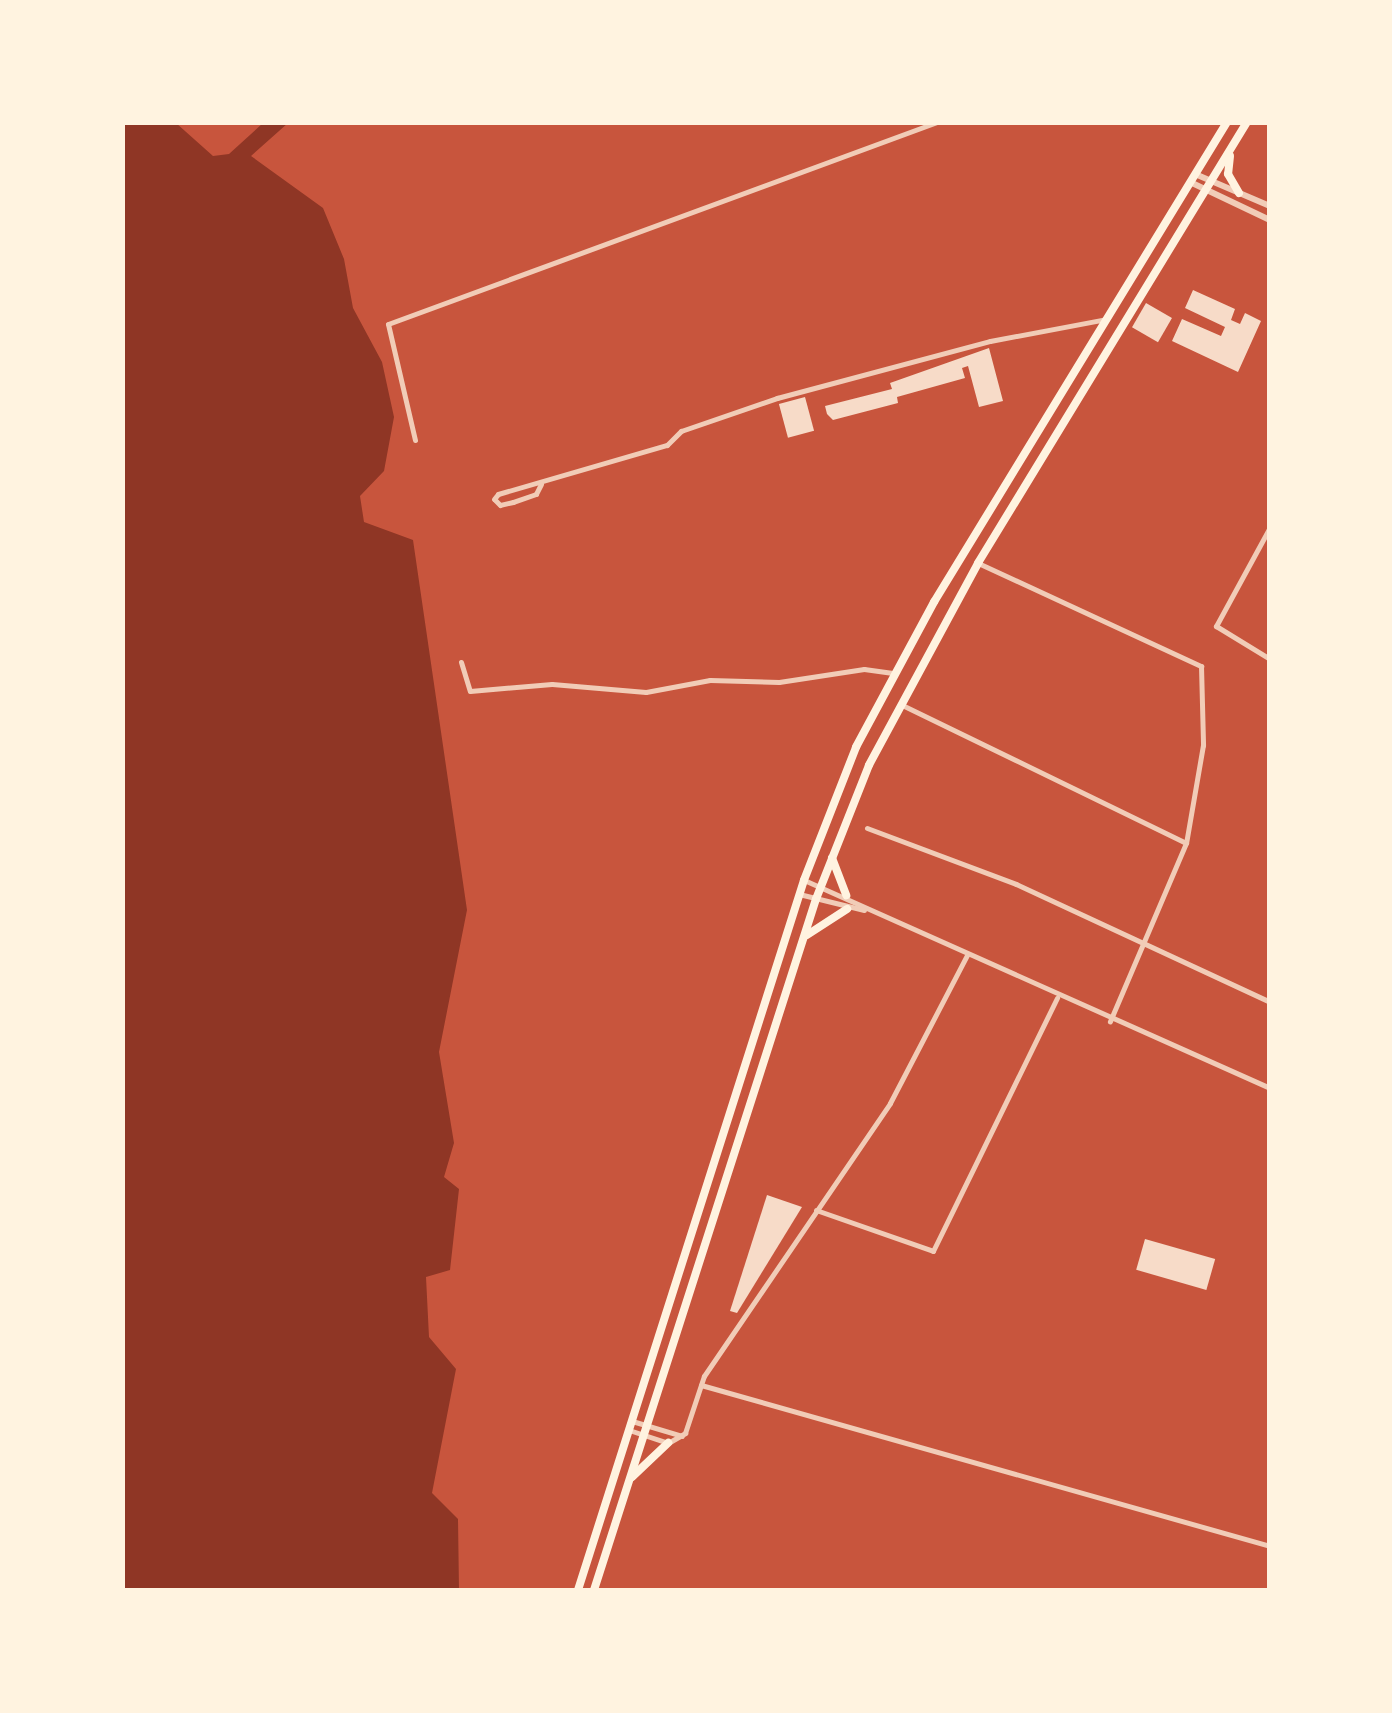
<!DOCTYPE html>
<style>
body{margin:0}
#map{position:relative;width:1392px;height:1713px;overflow:hidden;background:#c8553d;font-family:"DejaVu Sans",sans-serif}
div>[style]{position:absolute}
.water>*{inset:0;background:#8f3625}
.building>*{inset:0;background:#f7dbc8;transform-origin:0 0}
.minor>*{height:5px;margin:-2.5px;padding:0 2.5px;transform-origin:2.5px;border-radius:2.5px;background:#f1ccb7}
.tertiary>*{height:6px;margin:-3px;padding:0 3px;transform-origin:3px;border-radius:3px;background:#f1ccb7}
.primary>*{height:8px;margin:-4px;padding:0 4px;transform-origin:4px;border-radius:4px;background:#fff3e0}
span{translate:-50% -50%;white-space:nowrap;text-align:center;line-height:1.15;-webkit-text-stroke:8px #fff3e0;paint-order:stroke}
.frame{position:absolute;inset:0;border:125px solid #fff3e0;pointer-events:none}
</style>
<div id="map">
<div class="water">
<div style="clip-path:polygon(122px 123px,176px 123px,213px 156px,229px 154px,263px 123px,288px 123px,251px 156px,323px 208px,344px 259px,353px 308px,382px 362px,394px 417px,384px 471px,360px 496px,364px 522px,413px 540px,467px 910px,439px 1052px,454px 1143px,444px 1177px,459px 1189px,450px 1270px,426px 1277px,429px 1337px,456px 1369px,432px 1493px,458px 1519px,459px 1590px,123px 1590px)"></div>
</div>
<div class="building">
<div style="clip-path:polygon(1193px 290px,1235px 309px,1231px 320px,1240px 324px,1245px 313px,1261px 321px,1238px 372px,1172px 341px,1182px 319px,1221px 336px,1225px 327px,1185px 308px)"></div>
<div style="left:1146px;top:303px;width:30px;height:28px;rotate:30deg"></div>
<div style="clip-path:polygon(989px 348px,1003px 401px,979px 407px,968px 366px,962px 368px,965px 378px,897px 397px,898px 403px,833px 420px,827px 414px,825px 406px,892px 389px,890px 383px)"></div>
<div style="left:805px;top:397px;width:35px;height:27px;rotate:75deg"></div>
<div style="clip-path:polygon(767px 1195px,802px 1207px,737px 1313px,730px 1311px)"></div>
<div style="left:1145px;top:1239px;width:73px;height:32px;rotate:16deg"></div>
</div>
<div class="minor">
<div style="left:415px;top:440px;width:119px;rotate:-103.1deg"></div>
<div style="left:388px;top:324px;width:585px;rotate:-20.2deg"></div>
<div style="left:541px;top:484px;width:11px;rotate:117deg"></div>
<div style="left:536px;top:494px;width:24px;rotate:161deg"></div>
<div style="left:513px;top:502px;width:13px;rotate:167deg"></div>
<div style="left:500px;top:505px;width:8px;rotate:-135deg"></div>
<div style="left:494px;top:499px;width:6px;rotate:-51deg"></div>
<div style="left:498px;top:494px;width:176px;rotate:-16.2deg"></div>
<div style="left:667px;top:445px;width:20px;rotate:-45deg"></div>
<div style="left:681px;top:431px;width:102px;rotate:-19deg"></div>
<div style="left:777px;top:398px;width:220px;rotate:-15deg"></div>
<div style="left:990px;top:341px;width:118px;rotate:-10.7deg"></div>
<div style="left:1270px;top:527px;width:113px;rotate:118.6deg"></div>
<div style="left:1216px;top:626px;width:63px;rotate:31.4deg"></div>
<div style="left:978px;top:563px;width:246px;rotate:24.8deg"></div>
<div style="left:1201px;top:666px;width:79px;rotate:88.5deg"></div>
<div style="left:1203px;top:745px;width:99px;rotate:99.8deg"></div>
<div style="left:461px;top:662px;width:30px;rotate:73deg"></div>
<div style="left:470px;top:691px;width:82px;rotate:-4.9deg"></div>
<div style="left:552px;top:684px;width:94px;rotate:4.9deg"></div>
<div style="left:646px;top:692px;width:65px;rotate:-10.6deg"></div>
<div style="left:710px;top:680px;width:69px;rotate:1.7deg"></div>
<div style="left:779px;top:682px;width:86px;rotate:-8.7deg"></div>
<div style="left:864px;top:669px;width:29px;rotate:8deg"></div>
<div style="left:900px;top:704px;width:318px;rotate:25.9deg"></div>
<div style="left:1186px;top:843px;width:194px;rotate:113.1deg"></div>
<div style="left:867px;top:828px;width:159px;rotate:20.6deg"></div>
<div style="left:1016px;top:884px;width:280px;rotate:24.9deg"></div>
<div style="left:804px;top:880px;width:510px;rotate:24.05deg"></div>
<div style="left:799px;top:894px;width:67px;rotate:13.8deg"></div>
<div style="left:816px;top:1210px;width:124px;rotate:19.3deg"></div>
<div style="left:933px;top:1251px;width:282px;rotate:-63.9deg"></div>
<div style="left:701px;top:1385px;width:591px;rotate:15.8deg"></div>
<div style="left:632px;top:1421px;width:52px;rotate:16.7deg"></div>
<div style="left:629px;top:1430px;width:41px;rotate:18.4deg"></div>
<div style="left:668px;top:1443px;width:20px;rotate:-30deg"></div>
<div style="left:685px;top:1433px;width:60px;rotate:-71.6deg"></div>
<div style="left:704px;top:1376px;width:330px;rotate:-55.7deg"></div>
<div style="left:890px;top:1103px;width:167px;rotate:-62.5deg"></div>
</div>
<div class="tertiary">
<div style="left:1195px;top:174px;width:82px;rotate:23.1deg"></div>
<div style="left:1190px;top:182px;width:89px;rotate:25.4deg"></div>
</div>
<div class="primary">
<div style="left:1230px;top:156px;width:18px;rotate:96deg"></div>
<div style="left:1228px;top:174px;width:22px;rotate:60deg"></div>
<div style="left:832px;top:858px;width:40px;rotate:69deg"></div>
<div style="left:807px;top:935px;width:48px;rotate:-33deg"></div>
<div style="left:632px;top:1477px;width:50px;rotate:-43.4deg"></div>
<div style="left:578px;top:1590px;width:745px;rotate:-72.34deg"></div>
<div style="left:804px;top:880px;width:143px;rotate:-68.6deg"></div>
<div style="left:856px;top:747px;width:165px;rotate:-61.7deg"></div>
<div style="left:934px;top:602px;width:562px;rotate:-58.6deg"></div>
<div style="left:594px;top:1590px;width:726px;rotate:-72.19deg"></div>
<div style="left:816px;top:899px;width:144px;rotate:-68.4deg"></div>
<div style="left:869px;top:765px;width:230px;rotate:-61.6deg"></div>
<div style="left:978px;top:563px;width:517px;rotate:-58.62deg"></div>
</div>
<div class="frame"></div>
</div>
